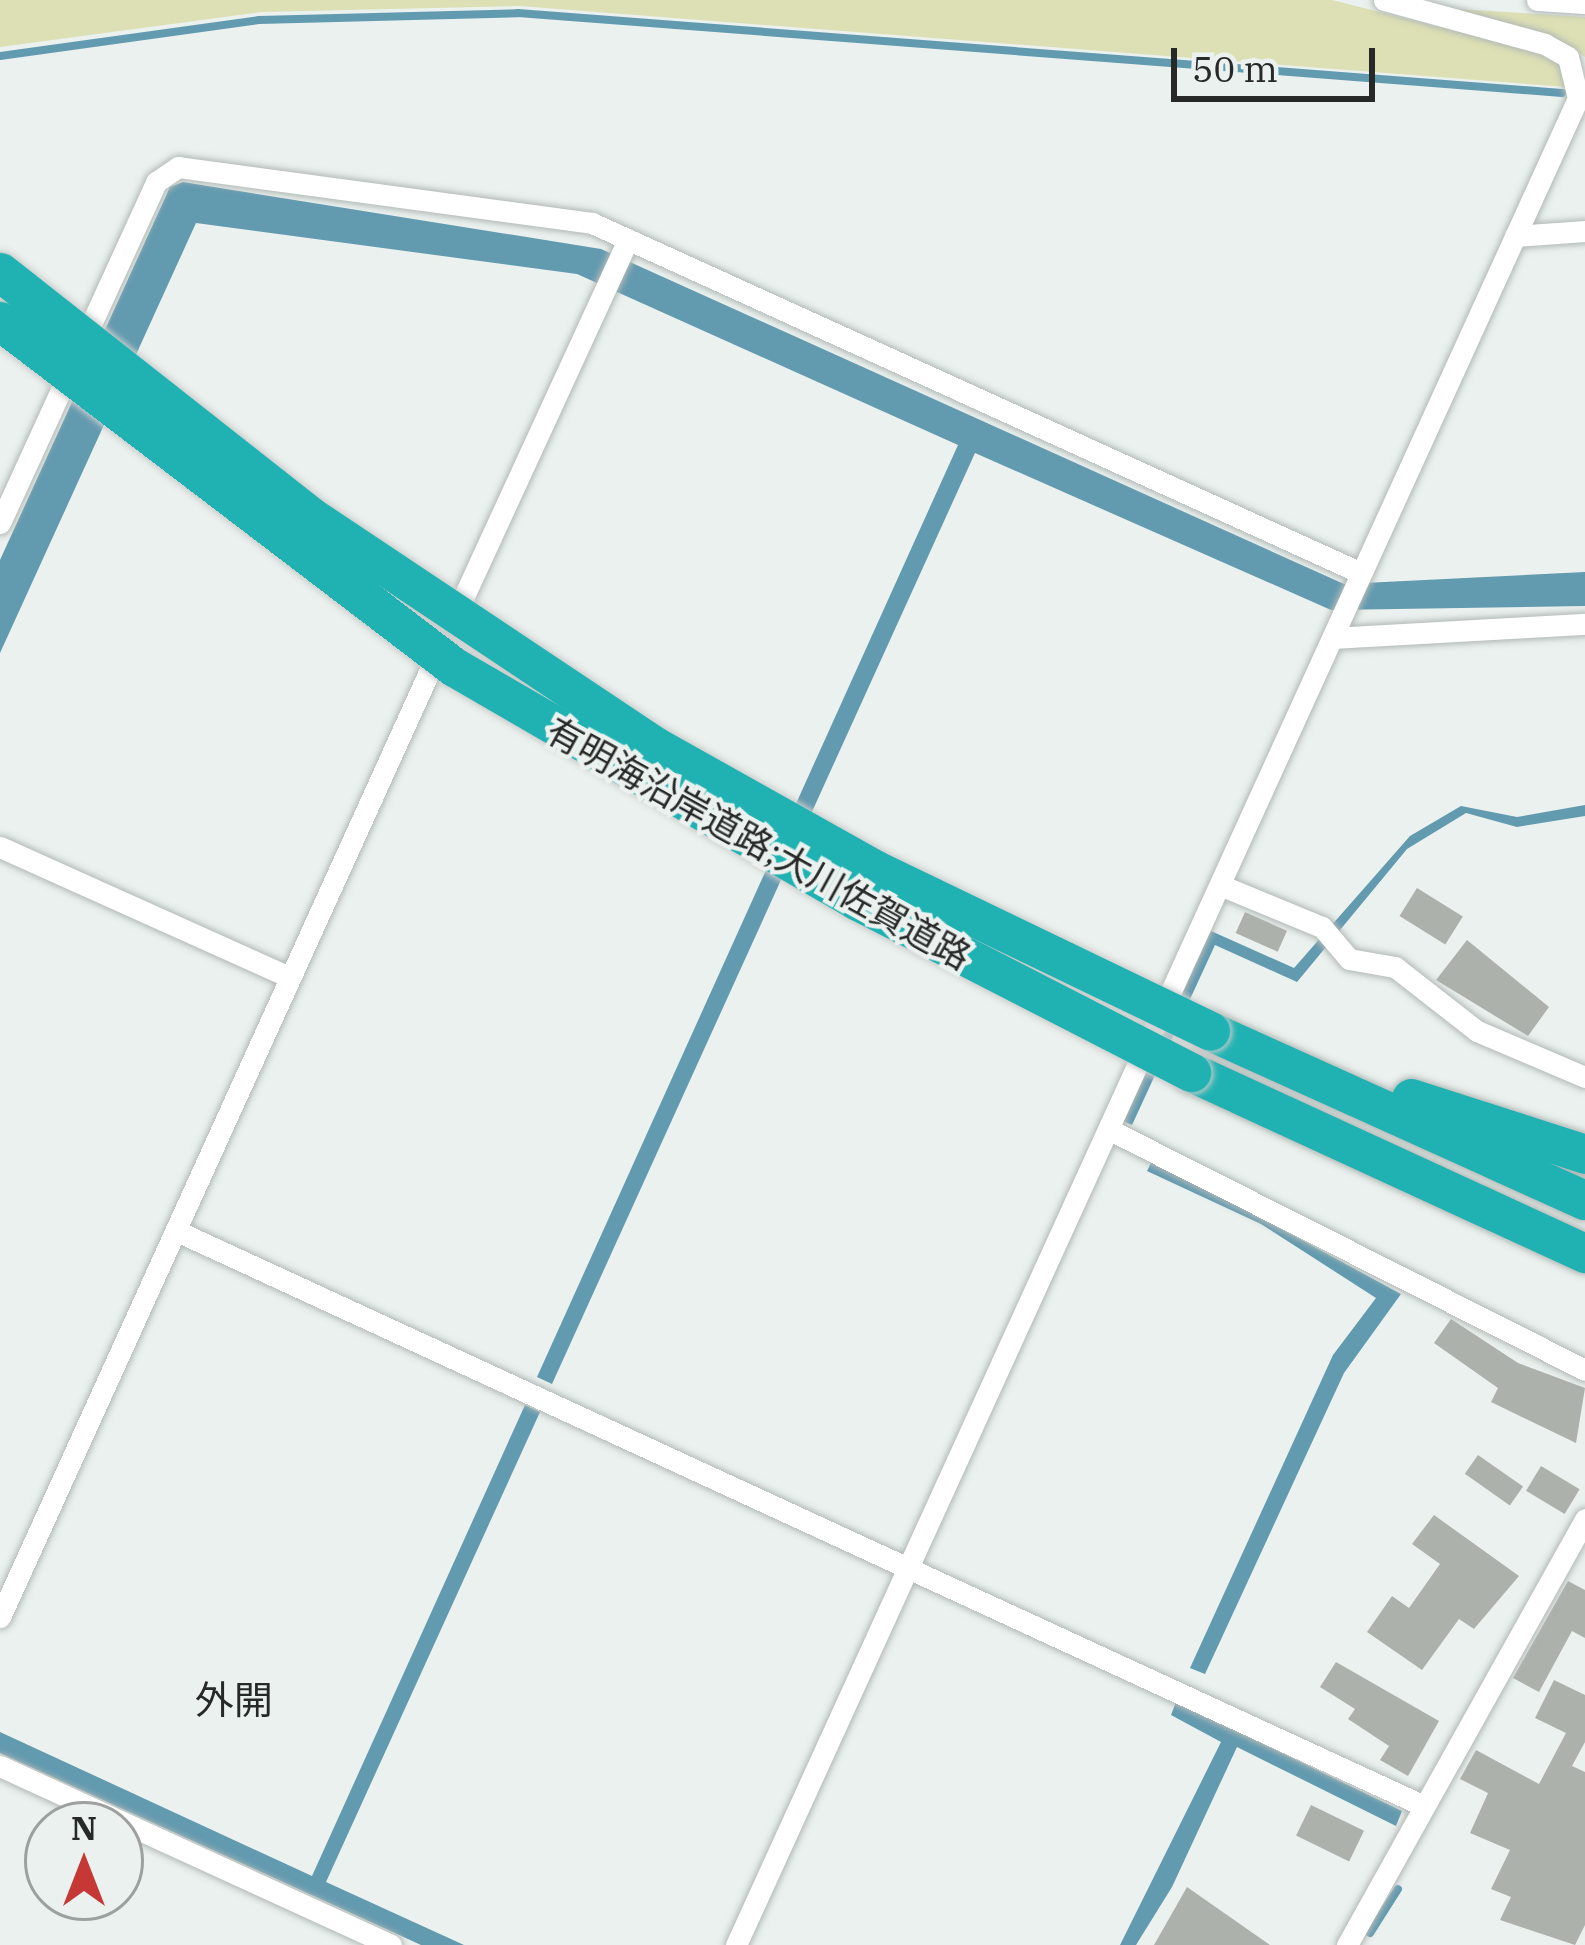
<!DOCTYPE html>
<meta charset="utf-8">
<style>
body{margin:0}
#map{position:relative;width:1585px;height:1945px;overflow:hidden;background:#eaf1ee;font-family:"IBM Plex Serif","Noto Sans JP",serif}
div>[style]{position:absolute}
.green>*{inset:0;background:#dde0b4}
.water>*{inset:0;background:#629ab0}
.stream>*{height:8px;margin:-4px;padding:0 4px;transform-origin:4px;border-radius:4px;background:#629ab0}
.building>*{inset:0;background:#adb1ac;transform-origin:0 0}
.roads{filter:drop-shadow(0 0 3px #b2b9b6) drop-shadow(0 0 3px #b2b9b6)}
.street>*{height:21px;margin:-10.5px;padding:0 10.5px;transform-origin:10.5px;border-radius:10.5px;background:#fff}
.highway>*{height:39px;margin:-19.5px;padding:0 19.5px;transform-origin:19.5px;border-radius:19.5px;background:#20b2b3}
.bridges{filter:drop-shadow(0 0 3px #cbcccb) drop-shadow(0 0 3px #cbcccb)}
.highway-bridge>*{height:39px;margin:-19.5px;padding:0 19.5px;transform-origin:19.5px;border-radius:19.5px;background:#20b2b3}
span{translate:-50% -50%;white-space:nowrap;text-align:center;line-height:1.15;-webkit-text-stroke:9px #eaf1ee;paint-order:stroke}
.street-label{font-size:36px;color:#262928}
.neighbourhood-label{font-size:39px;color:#262928}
.north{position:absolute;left:24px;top:1801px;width:120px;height:120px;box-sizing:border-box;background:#eaf1ee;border:3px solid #9ca19f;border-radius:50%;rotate:0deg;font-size:33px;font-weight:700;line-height:48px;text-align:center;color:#262928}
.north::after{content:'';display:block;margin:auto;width:42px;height:54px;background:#c63836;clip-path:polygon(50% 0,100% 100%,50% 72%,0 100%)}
.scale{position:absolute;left:1171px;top:48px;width:204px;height:54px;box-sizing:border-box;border:6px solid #262928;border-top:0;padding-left:15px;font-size:36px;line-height:42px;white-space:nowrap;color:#262928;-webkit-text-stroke:9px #eaf1ee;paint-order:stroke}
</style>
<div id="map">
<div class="green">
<div style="clip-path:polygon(0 0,1332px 0,1535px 51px,1561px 66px,1567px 87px,520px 6px,261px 12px,0 47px)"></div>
<div style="clip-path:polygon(1426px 7px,1585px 17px,1585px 57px,1556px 38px)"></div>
</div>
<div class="water">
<div style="clip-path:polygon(183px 182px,601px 249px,1344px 584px,1585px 572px,1585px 606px,1331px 610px,975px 453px,552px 1384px,537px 1377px,958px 445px,577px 274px,196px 223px,0 653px,0 560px,170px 187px)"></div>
<div style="clip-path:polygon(1585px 805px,1585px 816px,1517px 827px,1466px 813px,1407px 849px,1297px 982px,1215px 945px,1132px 1125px,1123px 1121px,1211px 931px,1294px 968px,1410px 836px,1461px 806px,1517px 817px)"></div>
<div style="clip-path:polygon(1153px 1159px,1401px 1294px,1344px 1373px,1205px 1674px,1190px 1668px,1333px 1355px,1376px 1298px,1261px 1224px,1147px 1171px)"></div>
<div style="clip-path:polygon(525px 1405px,540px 1412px,326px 1882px,464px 1945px,421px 1945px,0 1753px,0 1732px,312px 1876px)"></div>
<div style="clip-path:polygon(1176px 1702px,1402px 1811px,1396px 1826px,1237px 1747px,1172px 1887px,1136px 1945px,1120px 1945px,1221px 1742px,1171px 1715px)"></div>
</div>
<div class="stream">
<div style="left:0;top:56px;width:261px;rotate:-7.9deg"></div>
<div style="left:259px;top:20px;width:259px;rotate:-1.5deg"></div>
<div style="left:518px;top:13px;width:1047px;rotate:4.38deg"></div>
<div style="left:1370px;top:1933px;width:52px;rotate:-57.5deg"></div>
</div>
<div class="building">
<div style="left:1417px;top:888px;width:54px;height:33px;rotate:32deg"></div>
<div style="left:1245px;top:912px;width:46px;height:23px;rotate:24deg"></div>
<div style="clip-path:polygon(1467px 940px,1549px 1007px,1528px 1036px,1436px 980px)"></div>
<div style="clip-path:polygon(1451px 1319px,1518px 1363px,1585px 1388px,1576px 1443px,1491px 1402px,1498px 1388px,1434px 1343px)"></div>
<div style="left:1478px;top:1455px;width:55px;height:23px;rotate:35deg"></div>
<div style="left:1541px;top:1466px;width:45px;height:29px;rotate:31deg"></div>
<div style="clip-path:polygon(1434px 1515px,1519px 1576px,1474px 1629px,1459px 1619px,1422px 1670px,1367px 1632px,1392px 1596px,1409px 1608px,1440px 1564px,1412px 1544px)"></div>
<div style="clip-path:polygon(1568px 1581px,1585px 1590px,1585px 1638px,1572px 1631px,1539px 1692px,1513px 1678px)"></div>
<div style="clip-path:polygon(1336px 1662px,1439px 1721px,1408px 1776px,1380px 1760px,1389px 1746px,1348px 1719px,1355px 1709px,1320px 1687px)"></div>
<div style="clip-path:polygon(1554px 1680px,1585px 1695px,1585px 1742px,1572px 1766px,1585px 1772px,1585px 1925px,1575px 1945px,1500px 1920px,1511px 1897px,1491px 1889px,1510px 1850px,1470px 1833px,1488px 1793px,1460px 1779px,1476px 1750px,1539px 1784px,1566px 1733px,1535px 1718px)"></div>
<div style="left:1311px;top:1805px;width:59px;height:34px;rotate:26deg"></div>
<div style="clip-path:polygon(1187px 1887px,1270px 1945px,1154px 1945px)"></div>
</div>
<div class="roads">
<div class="street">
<div style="left:1537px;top:0;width:48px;rotate:3.6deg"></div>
<div style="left:1515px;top:236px;width:70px;rotate:-4.1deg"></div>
<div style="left:0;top:523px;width:375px;rotate:-65.4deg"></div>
<div style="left:156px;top:182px;width:27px;rotate:-34deg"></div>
<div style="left:178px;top:167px;width:418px;rotate:7.7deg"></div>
<div style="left:592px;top:223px;width:845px;rotate:24.47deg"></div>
<div style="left:453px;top:620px;width:419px;rotate:-65.3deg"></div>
<div style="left:1333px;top:638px;width:252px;rotate:-3.2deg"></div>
<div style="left:0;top:847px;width:317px;rotate:24.2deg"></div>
<div style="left:1220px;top:885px;width:110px;rotate:22.4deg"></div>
<div style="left:1322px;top:927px;width:42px;rotate:49.8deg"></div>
<div style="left:1349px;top:959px;width:47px;rotate:9.9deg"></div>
<div style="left:1395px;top:967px;width:104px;rotate:38deg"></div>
<div style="left:1477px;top:1031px;width:117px;rotate:23.1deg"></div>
<div style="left:1108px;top:1129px;width:534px;rotate:26.8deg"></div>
<div style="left:179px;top:1232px;width:1366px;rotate:24.75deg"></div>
<div style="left:0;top:1617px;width:1064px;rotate:-65.58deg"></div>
<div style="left:0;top:1766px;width:430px;rotate:24.6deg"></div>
<div style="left:736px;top:1945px;width:2030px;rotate:-65.49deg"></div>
<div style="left:1578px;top:98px;width:42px;rotate:-103.7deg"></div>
<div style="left:1568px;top:57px;width:26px;rotate:-151deg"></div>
<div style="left:1545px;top:44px;width:167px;rotate:-164.7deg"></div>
<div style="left:1347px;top:1945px;width:488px;rotate:-60.8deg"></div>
</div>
<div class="highway">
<div style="left:1210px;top:1031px;width:411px;rotate:24.3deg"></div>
<div style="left:1191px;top:1072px;width:434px;rotate:24.7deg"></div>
<div style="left:1411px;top:1098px;width:183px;rotate:17.8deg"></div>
</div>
</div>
<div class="bridges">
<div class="highway-bridge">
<div style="left:0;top:272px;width:391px;rotate:38.2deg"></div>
<div style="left:307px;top:514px;width:416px;rotate:33.7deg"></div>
<div style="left:653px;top:745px;width:253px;rotate:29.3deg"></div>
<div style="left:874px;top:869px;width:373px;rotate:25.7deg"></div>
<div style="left:0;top:321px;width:571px;rotate:37.31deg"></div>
<div style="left:454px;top:667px;width:465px;rotate:30.1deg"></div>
<div style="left:856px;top:900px;width:377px;rotate:27.2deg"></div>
</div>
</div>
<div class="street-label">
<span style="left:759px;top:843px;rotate:29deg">有明海沿岸道路;大川佐賀道路</span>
</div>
<div class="neighbourhood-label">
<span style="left:234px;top:1700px">外開</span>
</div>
<div class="north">N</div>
<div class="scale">50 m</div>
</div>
